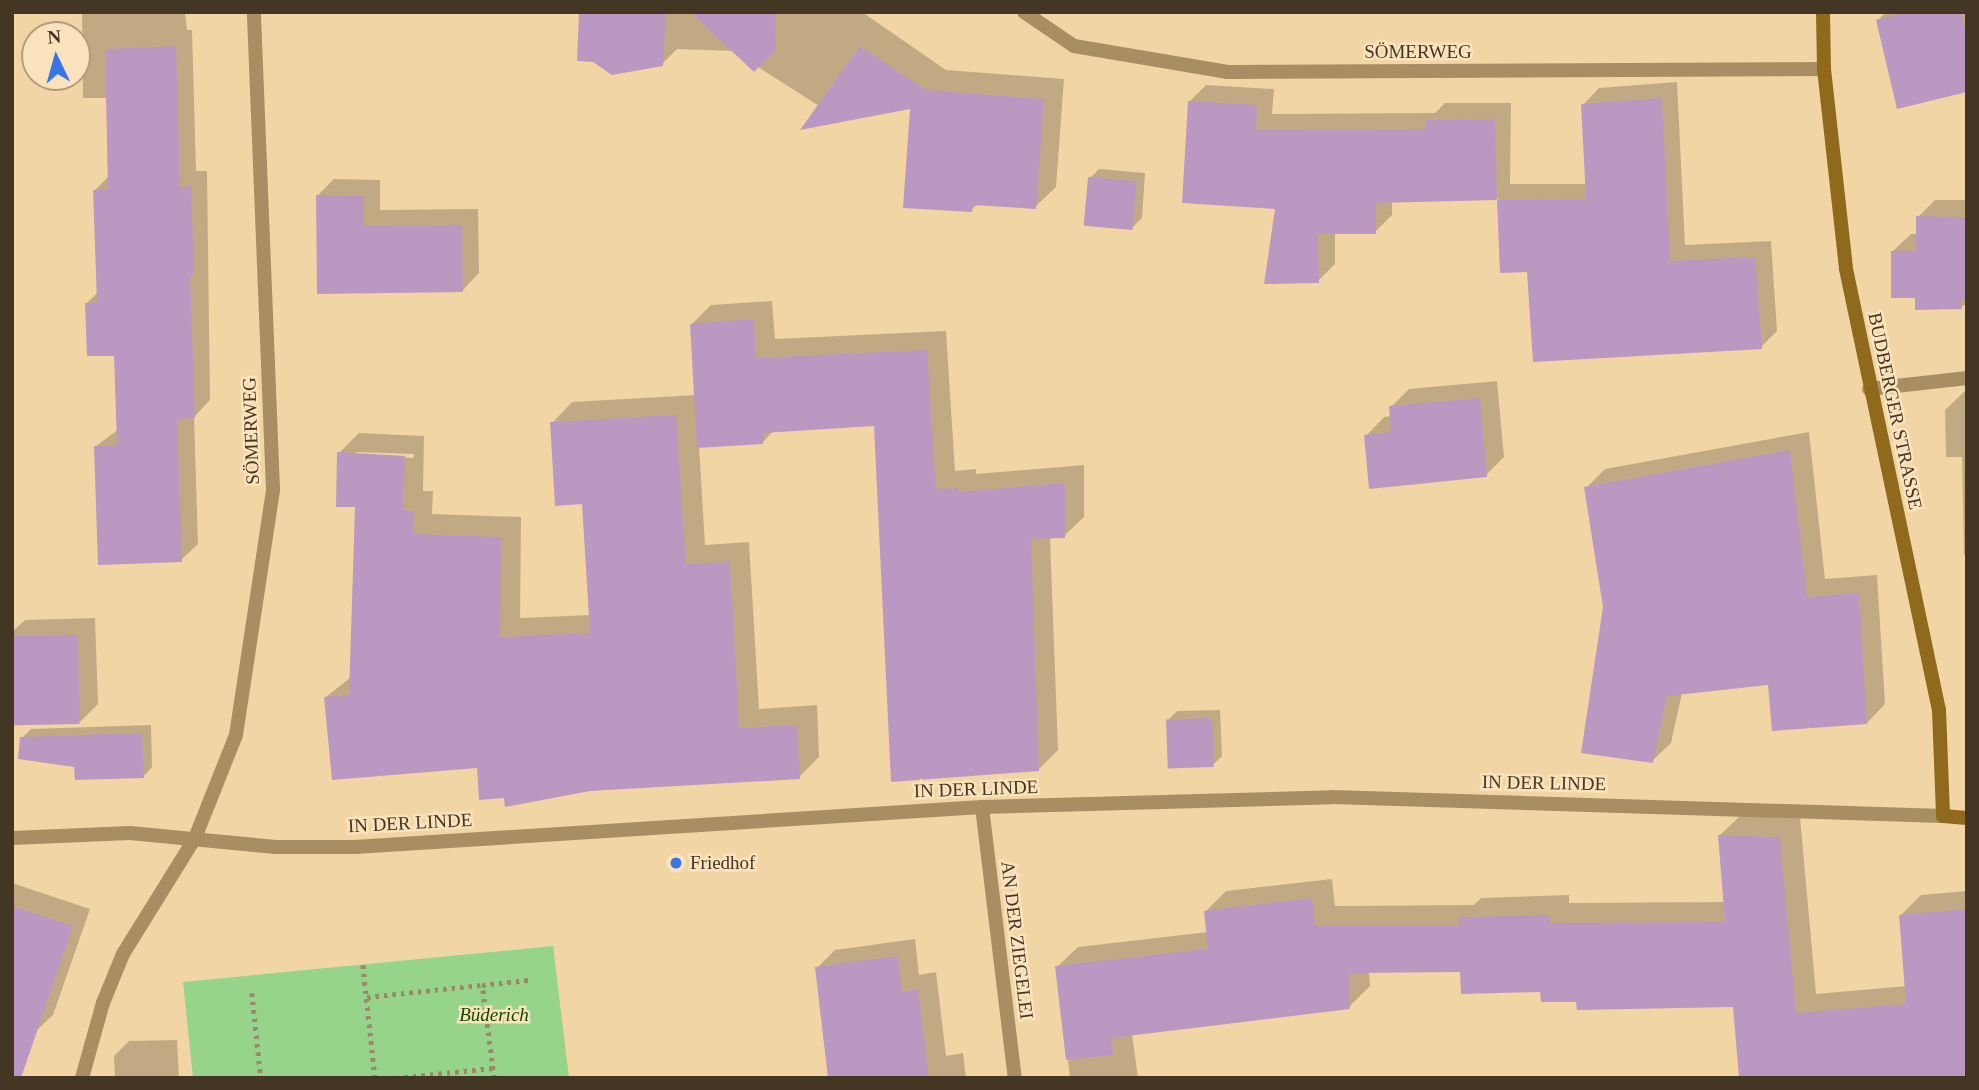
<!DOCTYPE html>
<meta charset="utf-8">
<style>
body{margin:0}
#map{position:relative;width:1979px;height:1090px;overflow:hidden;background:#f2d5a4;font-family:"Times New Roman",serif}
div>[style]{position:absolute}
.green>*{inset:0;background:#95d48a}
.shadow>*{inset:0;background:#0003}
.building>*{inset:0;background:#bb98c2;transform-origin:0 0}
.path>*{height:4.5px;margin-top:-2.25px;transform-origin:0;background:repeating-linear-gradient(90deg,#9c8865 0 3.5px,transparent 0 8.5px)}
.street>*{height:14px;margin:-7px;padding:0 7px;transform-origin:7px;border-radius:7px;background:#a88e62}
.secondary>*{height:14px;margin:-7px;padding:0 7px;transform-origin:7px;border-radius:7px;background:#8f691c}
.dots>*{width:19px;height:19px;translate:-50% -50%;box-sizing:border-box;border:4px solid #fae3bc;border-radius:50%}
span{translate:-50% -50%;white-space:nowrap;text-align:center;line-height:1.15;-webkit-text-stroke:5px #fae3bc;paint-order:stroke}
.street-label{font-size:19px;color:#433723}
.poi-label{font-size:19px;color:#433723}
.left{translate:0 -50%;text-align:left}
.park-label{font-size:19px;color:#124807;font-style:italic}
.frame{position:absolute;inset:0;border:14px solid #433723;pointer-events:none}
.north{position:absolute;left:21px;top:21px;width:70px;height:70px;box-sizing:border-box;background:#fae3bc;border:2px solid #b19e7f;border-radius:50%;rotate:355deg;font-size:19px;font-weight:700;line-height:28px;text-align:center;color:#433723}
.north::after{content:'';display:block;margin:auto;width:24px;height:32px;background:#3776e4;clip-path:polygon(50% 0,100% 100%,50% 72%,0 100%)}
</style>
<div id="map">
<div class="green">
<div style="clip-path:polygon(553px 946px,569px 1078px,193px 1078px,183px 982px)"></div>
</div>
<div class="shadow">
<div style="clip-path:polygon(82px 12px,185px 12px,187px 30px,192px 30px,196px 171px,207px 171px,210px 400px,194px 417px,198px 544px,181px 560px,96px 446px,119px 429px,116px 354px,87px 303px,98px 292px,95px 190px,110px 175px,108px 98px,83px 98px)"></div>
<div style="clip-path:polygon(581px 12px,862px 12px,946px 70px,1064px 79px,1056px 187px,1035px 207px,978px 204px,971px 210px,912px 107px,841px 120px,733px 51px,677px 49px,662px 64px)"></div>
<div style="clip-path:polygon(1886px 12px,1967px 12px,1967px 90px,1878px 20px)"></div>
<div style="clip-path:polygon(1677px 82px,1685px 245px,1771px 241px,1777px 331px,1761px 347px,1528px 270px,1501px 271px,1498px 198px,1392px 201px,1392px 215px,1375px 232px,1335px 232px,1335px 264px,1318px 281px,1277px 208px,1189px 102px,1206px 85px,1274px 89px,1272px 114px,1435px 113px,1445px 103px,1511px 103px,1510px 184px,1587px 184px,1583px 105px,1599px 88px)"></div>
<div style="clip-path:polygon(1099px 169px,1145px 173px,1142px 218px,1133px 227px,1090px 178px)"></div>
<div style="clip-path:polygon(334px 179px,380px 180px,380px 210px,478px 209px,479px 273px,463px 290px,319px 292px,318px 195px)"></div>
<div style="clip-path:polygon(1935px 200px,1967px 200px,1967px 302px,1961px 308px,1917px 296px,1893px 251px,1911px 234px,1918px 234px,1918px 217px)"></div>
<div style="clip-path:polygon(evenodd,772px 301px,775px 339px,946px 331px,955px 471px,976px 469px,976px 474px,1084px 465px,1084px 517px,1064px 536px,1050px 537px,1058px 750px,1038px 770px,876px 424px,774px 430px,763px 442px,699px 446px,705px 545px,749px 542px,759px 709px,817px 705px,819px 757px,799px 777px,505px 796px,478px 767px,326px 697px,351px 677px,356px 506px,339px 453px,359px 433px,424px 436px,423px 491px,433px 491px,432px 514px,521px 517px,520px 618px,591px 615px,584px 502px,552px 423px,572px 402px,696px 395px,691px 325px,711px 305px,772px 301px,356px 452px,414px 454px,413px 458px,356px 455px,356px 452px)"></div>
<div style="clip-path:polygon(1497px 381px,1504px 457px,1486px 475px,1366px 436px,1384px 417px,1391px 416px,1391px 407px,1409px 389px)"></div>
<div style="clip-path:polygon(1967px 389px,1967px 555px,1964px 555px,1962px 457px,1946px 457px,1945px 410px)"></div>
<div style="clip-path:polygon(1809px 432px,1825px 579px,1877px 575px,1885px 704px,1867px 723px,1770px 683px,1682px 693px,1671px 743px,1652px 761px,1605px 607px,1586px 488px,1605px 469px)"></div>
<div style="clip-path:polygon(95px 618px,98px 704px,80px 722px,12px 724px,12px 632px,25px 620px)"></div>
<div style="clip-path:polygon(1220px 710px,1222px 756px,1213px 765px,1168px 720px,1177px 711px)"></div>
<div style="clip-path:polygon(151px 725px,152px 767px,143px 777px,76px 766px,22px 738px,31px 729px)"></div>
<div style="clip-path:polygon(1740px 816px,1800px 817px,1816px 994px,1907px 986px,1901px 915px,1921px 895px,1967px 891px,1967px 1078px,1735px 1006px,1578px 1000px,1462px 971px,1369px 971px,1370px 986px,1349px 1007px,1132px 1034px,1138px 1078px,1070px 1078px,1057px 967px,1078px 947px,1208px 932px,1206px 911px,1226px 891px,1332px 879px,1335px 906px,1474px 905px,1481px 898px,1569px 895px,1569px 903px,1725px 902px,1719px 836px)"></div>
<div style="clip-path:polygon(12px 883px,90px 909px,53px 1015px,35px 1032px,12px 1034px)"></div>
<div style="clip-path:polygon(915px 939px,919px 975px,936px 972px,946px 1056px,963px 1053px,966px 1078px,830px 1078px,817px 968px,835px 950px)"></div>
<div style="clip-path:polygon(177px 1040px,179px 1078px,115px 1078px,114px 1056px,129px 1041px)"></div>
</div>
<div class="building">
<div style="clip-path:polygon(579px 12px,666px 12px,663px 66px,612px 75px,593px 62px,577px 61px)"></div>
<div style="clip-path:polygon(690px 12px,775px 12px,776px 50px,754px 72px)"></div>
<div style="clip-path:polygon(1907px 12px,1961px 13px,1967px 36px,1967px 92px,1897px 109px,1876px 20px)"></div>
<div style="clip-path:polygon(176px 46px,180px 187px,191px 186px,194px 275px,190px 275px,195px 418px,177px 419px,182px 562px,98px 565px,94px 446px,117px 445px,114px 356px,87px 356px,85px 303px,97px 302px,93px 190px,108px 189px,105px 49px)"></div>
<div style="clip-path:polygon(860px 46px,925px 90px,1044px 99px,1036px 209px,973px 205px,972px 212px,903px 208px,910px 109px,800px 130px)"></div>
<div style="clip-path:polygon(1662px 98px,1670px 261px,1755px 257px,1762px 349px,1533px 362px,1527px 272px,1500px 273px,1497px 200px,1586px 199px,1581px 104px)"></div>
<div style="clip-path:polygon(1188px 101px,1257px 105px,1256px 130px,1426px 129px,1426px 120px,1495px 119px,1497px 200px,1376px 203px,1376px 234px,1318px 234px,1319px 283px,1264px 284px,1275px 209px,1182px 203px)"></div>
<div style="left:1088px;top:177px;width:49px;height:49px;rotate:5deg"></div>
<div style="clip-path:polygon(316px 195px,364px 196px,364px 226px,462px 225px,463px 292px,317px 294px)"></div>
<div style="clip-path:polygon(1916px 216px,1967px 217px,1967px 299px,1961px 299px,1962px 309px,1915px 310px,1915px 298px,1891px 298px,1891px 251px,1916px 251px)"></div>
<div style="clip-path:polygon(754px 319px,756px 358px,927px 350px,936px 489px,958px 488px,958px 492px,1065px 483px,1065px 538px,1031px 539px,1039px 771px,891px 782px,874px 426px,763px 433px,763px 444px,697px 448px,690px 324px)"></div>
<div style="clip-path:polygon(1480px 398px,1487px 477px,1369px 489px,1364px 435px,1391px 432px,1389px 406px)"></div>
<div style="clip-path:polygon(676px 415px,686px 564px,730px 562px,739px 728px,797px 725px,800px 779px,590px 791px,505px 807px,504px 798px,479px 800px,477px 768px,332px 780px,324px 697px,349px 695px,355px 507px,336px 507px,337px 452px,405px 456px,403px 510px,414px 511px,413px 534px,501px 537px,500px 637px,590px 633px,582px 504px,555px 506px,550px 422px)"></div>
<div style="clip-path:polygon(1790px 450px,1807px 597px,1859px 593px,1867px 724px,1772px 731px,1768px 685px,1667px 696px,1653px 763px,1581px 753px,1603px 607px,1584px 487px)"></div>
<div style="left:78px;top:635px;width:89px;height:66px;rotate:89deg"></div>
<div style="left:1212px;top:718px;width:49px;height:46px;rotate:88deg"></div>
<div style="clip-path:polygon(142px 733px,144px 778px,75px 780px,74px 767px,18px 759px,20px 737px)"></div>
<div style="clip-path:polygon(1718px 835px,1780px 837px,1796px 1013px,1906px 1004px,1899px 915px,1967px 909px,1967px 1078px,1739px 1078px,1733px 1007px,1577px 1010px,1576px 1002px,1541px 1002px,1540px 992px,1461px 994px,1460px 972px,1349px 973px,1350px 1009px,1111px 1038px,1113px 1055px,1066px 1060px,1055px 966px,1208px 949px,1204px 911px,1312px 898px,1315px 925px,1459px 925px,1459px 917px,1549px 915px,1550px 923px,1725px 922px)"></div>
<div style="clip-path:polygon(12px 906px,73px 926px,21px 1078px,12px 1078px)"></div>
<div style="clip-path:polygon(898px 956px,902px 992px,918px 989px,929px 1078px,828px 1078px,815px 967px)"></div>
</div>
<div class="path">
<div style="left:363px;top:965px;width:114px;rotate:83.9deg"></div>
<div style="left:252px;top:993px;width:85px;rotate:84deg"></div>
<div style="left:367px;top:997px;width:116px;rotate:-6deg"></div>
<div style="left:396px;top:1078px;width:97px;rotate:-5.9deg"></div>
<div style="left:494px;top:1078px;width:94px;rotate:-97.4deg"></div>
<div style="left:482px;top:985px;width:47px;rotate:-6.1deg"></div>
</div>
<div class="street">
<div style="left:1024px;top:12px;width:60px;rotate:34.2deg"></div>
<div style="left:1074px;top:46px;width:156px;rotate:9.6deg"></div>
<div style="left:1228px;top:72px;width:596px;rotate:-0.29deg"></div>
<div style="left:1869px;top:389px;width:99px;rotate:-6.4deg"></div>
<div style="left:982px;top:807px;width:273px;rotate:83.1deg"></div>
<div style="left:12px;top:838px;width:118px;rotate:-2.4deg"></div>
<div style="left:130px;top:833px;width:147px;rotate:5.5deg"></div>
<div style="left:276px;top:847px;width:79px"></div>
<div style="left:355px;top:847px;width:628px;rotate:-3.65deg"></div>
<div style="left:982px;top:807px;width:350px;rotate:-1.6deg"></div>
<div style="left:1332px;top:797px;width:611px;rotate:1.78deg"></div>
<div style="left:82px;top:1078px;width:78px;rotate:-74.4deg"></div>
<div style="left:103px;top:1003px;width:53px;rotate:-67.8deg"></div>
<div style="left:123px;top:954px;width:137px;rotate:-58.2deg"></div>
<div style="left:195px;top:838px;width:111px;rotate:-68.3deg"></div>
<div style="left:236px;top:735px;width:249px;rotate:-81.4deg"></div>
<div style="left:273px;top:489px;width:477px;rotate:-92.3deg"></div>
</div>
<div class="secondary">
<div style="left:1823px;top:12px;width:57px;rotate:89deg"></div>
<div style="left:1824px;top:69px;width:201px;rotate:83.7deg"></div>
<div style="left:1846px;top:269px;width:451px;rotate:78.1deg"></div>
<div style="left:1939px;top:710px;width:106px;rotate:87.8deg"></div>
<div style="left:1943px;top:816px;width:24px;rotate:5deg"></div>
</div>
<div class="dots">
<div style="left:676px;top:863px;background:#3776e4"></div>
</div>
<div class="street-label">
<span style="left:1418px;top:52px">SÖMERWEG</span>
<span style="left:1895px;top:411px;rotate:78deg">BUDBERGER STRASSE</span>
<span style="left:251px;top:431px;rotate:-92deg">SÖMERWEG</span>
<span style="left:1544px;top:783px;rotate:1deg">IN DER LINDE</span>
<span style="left:976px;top:789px;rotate:-2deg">IN DER LINDE</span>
<span style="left:410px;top:823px;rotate:-3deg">IN DER LINDE</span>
<span style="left:1017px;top:940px;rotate:83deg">AN DER ZIEGELEI</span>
</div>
<div class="poi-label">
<span class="left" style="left:690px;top:863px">Friedhof</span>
</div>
<div class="park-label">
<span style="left:494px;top:1015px">Büderich</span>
</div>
<div class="frame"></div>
<div class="north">N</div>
</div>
